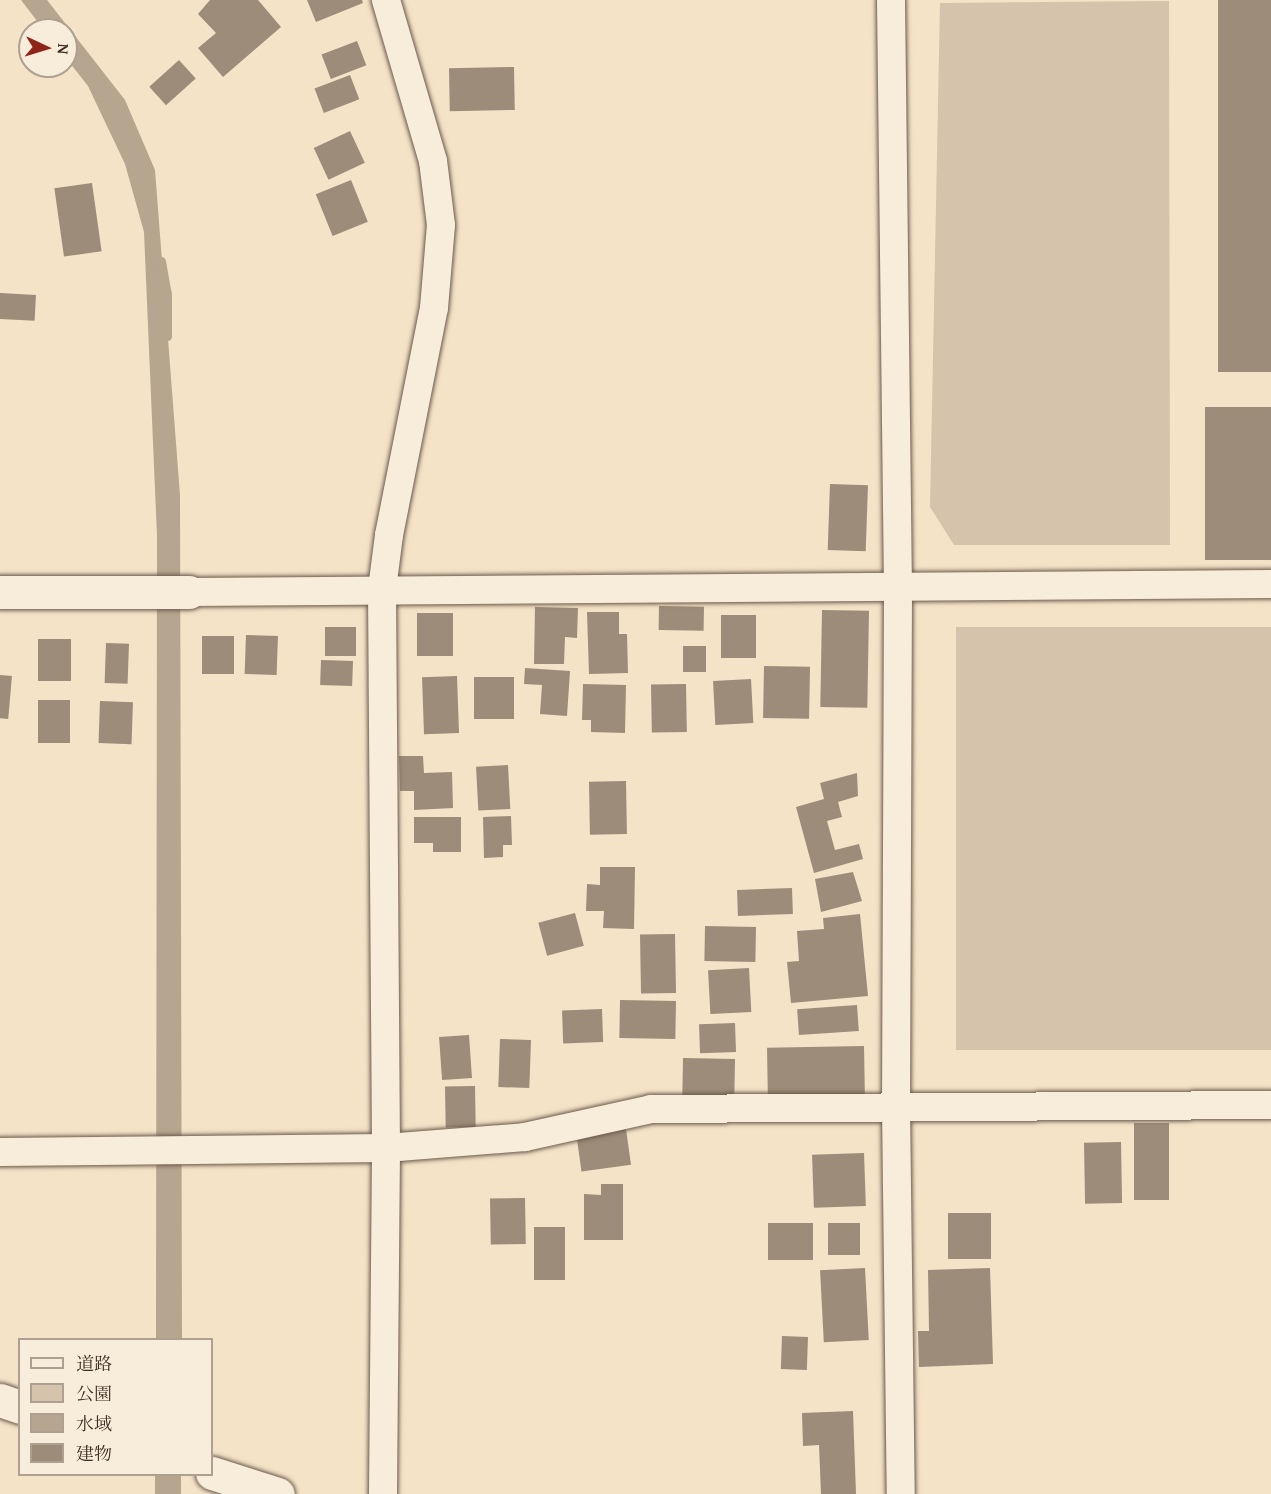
<!DOCTYPE html>
<meta charset="utf-8">
<style>
body{margin:0}
#map{position:relative;width:1271px;height:1494px;overflow:hidden;background:#f4e3c6;font-family:"Gentium Book Plus","Noto Serif JP",serif}
div>[style]{position:absolute}
.green>*{inset:0;background:#d5c4ab;transform-origin:0 0}
.water>*{inset:0;background:#b6a58f;transform-origin:0 0}
.stream>*{height:9px;margin:-4.5px;padding:0 4.5px;transform-origin:4.5px;border-radius:4.5px;background:#b6a58f}
.building>*{inset:0;background:#9c8c79;transform-origin:0 0}
.roads{filter:drop-shadow(0 0 2px #6b5a4d) drop-shadow(0 0 2px #6b5a4d)}
.minor>*{height:28px;margin:-14px;padding:0 14px;transform-origin:14px;border-radius:14px;background:#f8edda}
.tertiary>*{height:33px;margin:-16.5px;padding:0 16.5px;transform-origin:16.5px;border-radius:16.5px;background:#f8edda}
span{translate:-50% -50%;white-space:nowrap;text-align:center;line-height:1.15;-webkit-text-stroke:6px #f8edda;paint-order:stroke}
.legend{position:absolute;left:18px;top:1338px;width:195px;height:138px;box-sizing:border-box;background:#f8edda;border:2px solid #ada092;margin:0;padding:8px 10px;list-style:none;font-size:18px;color:#3d2d25}
.legend li{display:flex;align-items:center;gap:12px;height:30px}
.legend b{width:30px;border:2px solid #ada092}
.north{position:absolute;left:18px;top:18px;width:60px;height:60px;box-sizing:border-box;background:#f8edda;border:2px solid #ada092;border-radius:50%;rotate:94deg;font-size:16px;font-weight:700;line-height:24px;text-align:center;color:#3d2d25}
.north::after{content:'';display:block;margin:auto;width:21px;height:27px;background:#8f2418;clip-path:polygon(50% 0,100% 100%,50% 72%,0 100%)}
</style>
<div id="map">
<div class="green">
<div style="clip-path:polygon(1169px 1px,1170px 545px,954px 545px,930px 507px,940px 3px)"></div>
<div style="left:1271px;top:627px;width:423px;height:315px;rotate:90deg"></div>
</div>
<div class="water">
<div style="clip-path:polygon(21px 0,47px 0,125px 100px,155px 170px,180px 495px,182px 1339px,156px 1339px,157px 536px,144px 232px,125px 164px,88px 86px,66px 58px,66px 30px,44px 30px)"></div>
<div style="left:155px;top:1475px;width:26px;height:19px"></div>
</div>
<div class="stream">
<div style="left:161px;top:261px;width:34px;rotate:80deg"></div>
<div style="left:167px;top:294px;width:42px;rotate:90deg"></div>
</div>
<div class="building">
<div style="clip-path:polygon(210px 0,258px 0,281px 27px,223px 77px,198px 48px,216px 33px,198px 14px)"></div>
<div style="clip-path:polygon(307px 0,362px 0,363px 3px,316px 22px)"></div>
<div style="left:1218px;top:0;width:53px;height:372px"></div>
<div style="left:357px;top:41px;width:26px;height:38px;rotate:69deg"></div>
<div style="left:179px;top:60px;width:25px;height:40px;rotate:48deg"></div>
<div style="left:514px;top:67px;width:43px;height:65px;rotate:89deg"></div>
<div style="left:350px;top:75px;width:26px;height:38px;rotate:69deg"></div>
<div style="left:350px;top:131px;width:35px;height:40px;rotate:65deg"></div>
<div style="left:351px;top:180px;width:45px;height:38px;rotate:68deg"></div>
<div style="left:92px;top:183px;width:69px;height:38px;rotate:82deg"></div>
<div style="left:0;top:293px;width:36px;height:26px;rotate:3deg"></div>
<div style="left:1271px;top:407px;width:153px;height:66px;rotate:90deg"></div>
<div style="left:830px;top:484px;width:38px;height:66px;rotate:2deg"></div>
<div style="left:659px;top:606px;width:45px;height:24px;rotate:1deg"></div>
<div style="clip-path:polygon(535px 607px,578px 608px,577px 638px,565px 637px,564px 664px,534px 664px)"></div>
<div style="left:822px;top:610px;width:47px;height:97px;rotate:1deg"></div>
<div style="clip-path:polygon(587px 612px,619px 612px,619px 634px,627px 634px,628px 673px,589px 674px)"></div>
<div style="left:417px;top:613px;width:36px;height:43px"></div>
<div style="left:721px;top:615px;width:35px;height:43px"></div>
<div style="left:325px;top:627px;width:31px;height:29px"></div>
<div style="left:246px;top:635px;width:32px;height:39px;rotate:2deg"></div>
<div style="left:202px;top:636px;width:32px;height:38px"></div>
<div style="left:38px;top:639px;width:33px;height:42px"></div>
<div style="left:106px;top:643px;width:23px;height:40px;rotate:2deg"></div>
<div style="left:683px;top:646px;width:23px;height:26px"></div>
<div style="left:321px;top:660px;width:32px;height:25px;rotate:2deg"></div>
<div style="left:764px;top:666px;width:46px;height:52px;rotate:1deg"></div>
<div style="clip-path:polygon(525px 668px,570px 671px,567px 716px,540px 714px,542px 685px,524px 684px)"></div>
<div style="left:0;top:675px;width:12px;height:43px;rotate:5deg"></div>
<div style="left:457px;top:676px;width:57px;height:35px;rotate:88deg"></div>
<div style="left:474px;top:677px;width:40px;height:42px"></div>
<div style="left:751px;top:679px;width:44px;height:38px;rotate:87deg"></div>
<div style="clip-path:polygon(583px 684px,626px 685px,625px 733px,591px 732px,591px 720px,582px 720px)"></div>
<div style="left:686px;top:684px;width:48px;height:35px;rotate:89deg"></div>
<div style="left:38px;top:700px;width:32px;height:43px"></div>
<div style="left:100px;top:701px;width:33px;height:42px;rotate:2deg"></div>
<div style="clip-path:polygon(399px 756px,423px 756px,424px 773px,452px 772px,453px 808px,414px 810px,414px 791px,400px 791px)"></div>
<div style="left:508px;top:765px;width:44px;height:32px;rotate:87deg"></div>
<div style="clip-path:polygon(857px 773px,858px 796px,838px 802px,842px 817px,827px 821px,835px 850px,859px 844px,863px 859px,814px 873px,796px 807px,824px 799px,820px 783px)"></div>
<div style="left:626px;top:781px;width:53px;height:37px;rotate:89deg"></div>
<div style="clip-path:polygon(511px 816px,512px 845px,503px 845px,503px 857px,484px 858px,483px 817px)"></div>
<div style="clip-path:polygon(414px 817px,461px 817px,461px 852px,433px 852px,433px 843px,414px 843px)"></div>
<div style="clip-path:polygon(600px 867px,635px 867px,634px 929px,603px 928px,604px 911px,586px 911px,587px 884px,600px 885px)"></div>
<div style="clip-path:polygon(853px 872px,862px 901px,821px 912px,815px 879px)"></div>
<div style="left:792px;top:888px;width:26px;height:55px;rotate:88deg"></div>
<div style="left:575px;top:913px;width:34px;height:38px;rotate:75deg"></div>
<div style="clip-path:polygon(860px 914px,868px 996px,791px 1003px,787px 962px,799px 961px,797px 931px,824px 929px,823px 918px)"></div>
<div style="left:705px;top:926px;width:51px;height:35px;rotate:1deg"></div>
<div style="left:675px;top:934px;width:59px;height:35px;rotate:89deg"></div>
<div style="left:749px;top:968px;width:44px;height:41px;rotate:87deg"></div>
<div style="left:620px;top:1000px;width:56px;height:38px;rotate:1deg"></div>
<div style="left:857px;top:1005px;width:26px;height:60px;rotate:86deg"></div>
<div style="left:602px;top:1009px;width:33px;height:40px;rotate:88deg"></div>
<div style="left:735px;top:1023px;width:29px;height:36px;rotate:88deg"></div>
<div style="left:469px;top:1035px;width:43px;height:30px;rotate:86deg"></div>
<div style="left:500px;top:1039px;width:31px;height:48px;rotate:2deg"></div>
<div style="left:864px;top:1046px;width:48px;height:97px;rotate:89deg"></div>
<div style="left:683px;top:1058px;width:52px;height:39px;rotate:1deg"></div>
<div style="left:475px;top:1086px;width:41px;height:30px;rotate:89deg"></div>
<div style="left:1134px;top:1123px;width:35px;height:77px"></div>
<div style="left:626px;top:1129px;width:36px;height:50px;rotate:82deg"></div>
<div style="left:1121px;top:1142px;width:61px;height:37px;rotate:89deg"></div>
<div style="left:864px;top:1153px;width:53px;height:52px;rotate:88deg"></div>
<div style="clip-path:polygon(601px 1184px,623px 1184px,623px 1240px,584px 1240px,584px 1194px,601px 1195px)"></div>
<div style="left:525px;top:1198px;width:46px;height:35px;rotate:89deg"></div>
<div style="left:948px;top:1213px;width:43px;height:46px"></div>
<div style="left:768px;top:1223px;width:45px;height:37px"></div>
<div style="left:828px;top:1223px;width:32px;height:32px"></div>
<div style="left:534px;top:1227px;width:31px;height:53px"></div>
<div style="left:865px;top:1268px;width:72px;height:45px;rotate:87deg"></div>
<div style="clip-path:polygon(990px 1268px,993px 1364px,919px 1367px,918px 1331px,929px 1331px,928px 1270px)"></div>
<div style="left:782px;top:1336px;width:26px;height:33px;rotate:2deg"></div>
<div style="clip-path:polygon(853px 1411px,856px 1494px,821px 1494px,819px 1445px,803px 1446px,802px 1413px)"></div>
</div>
<div class="roads">
<div class="minor">
<div style="left:891px;top:0;width:588px;rotate:89.32deg"></div>
<div style="left:898px;top:588px;width:518px;rotate:90.22deg"></div>
<div style="left:896px;top:1106px;width:388px;rotate:89.3deg"></div>
<div style="left:189px;top:592px;width:1082px;rotate:-0.42deg"></div>
<div style="left:0;top:1152px;width:386px;rotate:-0.6deg"></div>
<div style="left:386px;top:1148px;width:139px;rotate:-4.5deg"></div>
<div style="left:525px;top:1137px;width:129px;rotate:-12.5deg"></div>
<div style="left:651px;top:1109px;width:620px;rotate:-0.37deg"></div>
<div style="left:383px;top:1494px;width:346px;rotate:-89.5deg"></div>
<div style="left:386px;top:1148px;width:559px;rotate:-90.41deg"></div>
<div style="left:382px;top:589px;width:54px;rotate:-82.6deg"></div>
<div style="left:389px;top:535px;width:231px;rotate:-78.8deg"></div>
<div style="left:434px;top:308px;width:83px;rotate:-85.2deg"></div>
<div style="left:441px;top:225px;width:64px;rotate:-97.1deg"></div>
<div style="left:433px;top:161px;width:168px;rotate:-106.3deg"></div>
</div>
<div class="tertiary">
<div style="left:0;top:592px;width:189px"></div>
<div style="left:0;top:1400px;width:21px;rotate:19deg"></div>
<div style="left:212px;top:1473px;width:69px;rotate:17.7deg"></div>
</div>
</div>
<ul class="legend">
<li><b style="height:8px;background:#f8edda"></b>道路</li>
<li><b style="height:16px;background:#d5c4ab"></b>公園</li>
<li><b style="height:16px;background:#b6a58f"></b>水域</li>
<li><b style="height:16px;background:#9c8c79"></b>建物</li>
</ul>
<div class="north">N</div>
</div>
